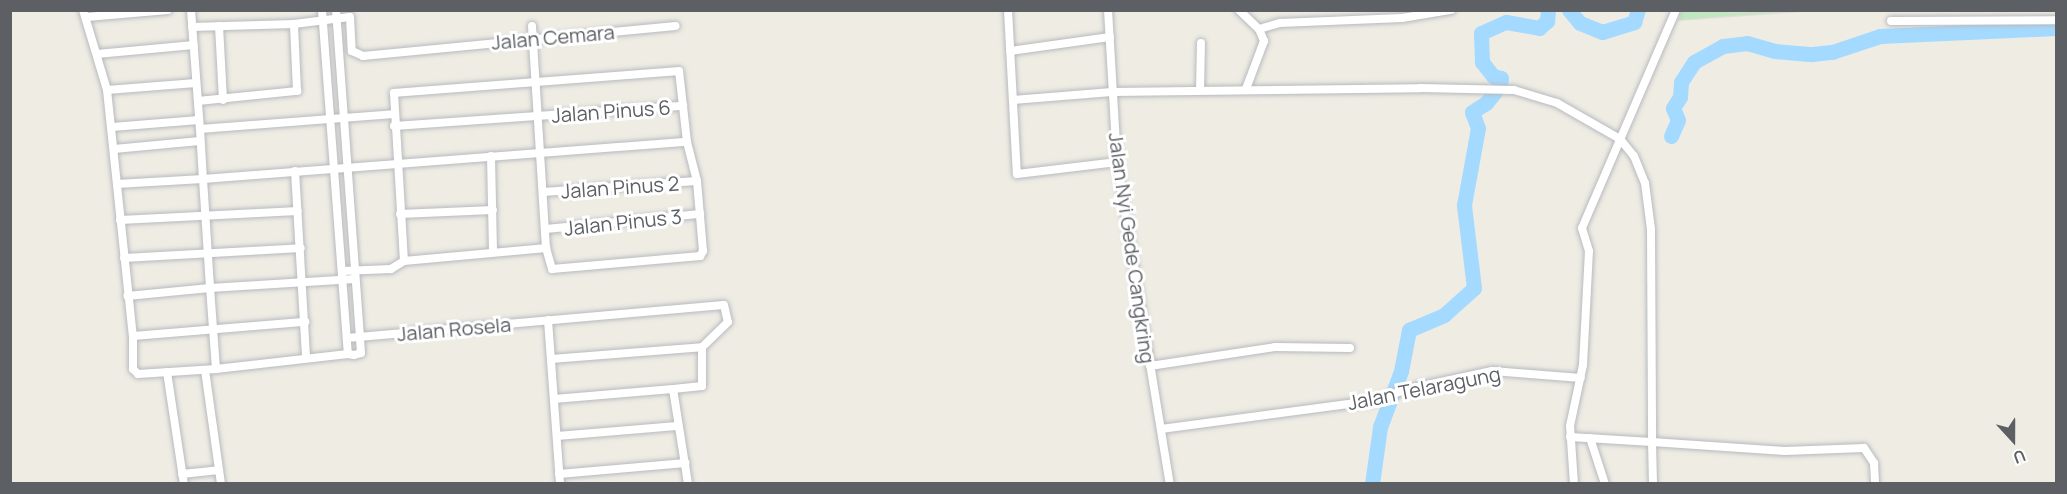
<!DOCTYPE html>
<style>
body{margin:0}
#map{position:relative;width:2067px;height:494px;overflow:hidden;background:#efece4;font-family:Manrope,sans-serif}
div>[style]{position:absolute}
.industrial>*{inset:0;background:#e0ded9}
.green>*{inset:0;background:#c1e7c0}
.river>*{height:15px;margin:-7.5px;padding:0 7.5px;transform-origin:7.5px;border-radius:7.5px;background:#a4daff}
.roads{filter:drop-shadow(0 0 2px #b7babf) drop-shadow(0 0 2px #b7babf)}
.minor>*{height:8px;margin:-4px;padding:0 4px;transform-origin:4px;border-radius:4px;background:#fff}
span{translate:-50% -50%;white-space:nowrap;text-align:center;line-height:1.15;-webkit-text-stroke:6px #fff;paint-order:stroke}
.street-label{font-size:20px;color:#5c6065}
.frame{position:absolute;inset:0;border:12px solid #5c6065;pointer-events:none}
.north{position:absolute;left:1983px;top:410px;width:60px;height:60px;-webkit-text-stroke:4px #fff;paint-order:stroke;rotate:159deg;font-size:16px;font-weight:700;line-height:24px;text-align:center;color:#5c6065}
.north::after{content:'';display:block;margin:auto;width:21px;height:27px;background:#5c6065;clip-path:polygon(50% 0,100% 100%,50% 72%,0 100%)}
</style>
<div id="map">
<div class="industrial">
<div style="clip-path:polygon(1681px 11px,1817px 11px,1678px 21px)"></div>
</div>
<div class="green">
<div style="clip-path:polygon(1728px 10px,1729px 13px,1789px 11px,1679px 20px,1682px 11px)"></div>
</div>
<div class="river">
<div style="left:1569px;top:10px;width:17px;rotate:50deg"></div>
<div style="left:1580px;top:23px;width:24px;rotate:22deg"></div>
<div style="left:1602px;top:32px;width:34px;rotate:-17deg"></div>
<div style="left:1634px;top:22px;width:13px;rotate:-72deg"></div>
<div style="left:1671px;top:136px;width:17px;rotate:-66deg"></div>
<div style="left:1678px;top:120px;width:13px;rotate:-113deg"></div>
<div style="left:1673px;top:108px;width:13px;rotate:-58deg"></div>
<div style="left:1680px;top:97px;width:15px;rotate:-86deg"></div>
<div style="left:1681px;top:82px;width:24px;rotate:-57deg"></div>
<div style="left:1694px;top:62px;width:33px;rotate:-29deg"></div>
<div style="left:1723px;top:46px;width:24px;rotate:-7deg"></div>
<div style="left:1747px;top:43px;width:29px;rotate:16deg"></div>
<div style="left:1775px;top:51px;width:37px;rotate:5deg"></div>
<div style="left:1812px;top:54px;width:20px;rotate:-6deg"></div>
<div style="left:1832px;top:52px;width:51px;rotate:-18.4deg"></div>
<div style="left:1880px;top:36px;width:176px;rotate:-2.6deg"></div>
<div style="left:1372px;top:484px;width:58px;rotate:-82deg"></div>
<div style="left:1380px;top:427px;width:60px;rotate:-69.4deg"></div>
<div style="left:1401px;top:371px;width:42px;rotate:-79deg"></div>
<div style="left:1409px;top:330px;width:38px;rotate:-23deg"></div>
<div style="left:1444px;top:315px;width:40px;rotate:-42deg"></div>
<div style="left:1474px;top:288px;width:84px;rotate:-96.9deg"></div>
<div style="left:1464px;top:205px;width:78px;rotate:-79.7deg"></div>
<div style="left:1478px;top:128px;width:17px;rotate:-111deg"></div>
<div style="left:1472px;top:112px;width:17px;rotate:-33deg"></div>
<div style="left:1486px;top:103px;width:22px;rotate:-51deg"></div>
<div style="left:1500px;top:86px;width:8px;rotate:-83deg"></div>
<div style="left:1501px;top:78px;width:8px;rotate:-166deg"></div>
<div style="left:1493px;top:76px;width:18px;rotate:-128deg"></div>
<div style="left:1482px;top:62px;width:29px;rotate:-92deg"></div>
<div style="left:1481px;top:33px;width:27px;rotate:-24deg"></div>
<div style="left:1506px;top:22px;width:34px;rotate:10deg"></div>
<div style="left:1539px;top:28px;width:11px;rotate:-41deg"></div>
<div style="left:1547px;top:21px;width:11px;rotate:-85deg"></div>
</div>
<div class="roads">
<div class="minor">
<div style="left:83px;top:10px;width:84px;rotate:73.3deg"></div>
<div style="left:107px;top:90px;width:247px;rotate:84deg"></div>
<div style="left:133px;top:336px;width:33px;rotate:90deg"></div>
<div style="left:133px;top:369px;width:7px;rotate:45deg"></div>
<div style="left:138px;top:374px;width:78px;rotate:-3.7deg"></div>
<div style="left:191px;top:10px;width:119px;rotate:85.7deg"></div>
<div style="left:200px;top:129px;width:194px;rotate:-4.4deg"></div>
<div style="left:322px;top:10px;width:345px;rotate:85.7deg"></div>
<div style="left:348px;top:354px;width:6px;rotate:9deg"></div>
<div style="left:354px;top:355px;width:7px;rotate:-16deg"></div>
<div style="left:361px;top:353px;width:16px;rotate:-94deg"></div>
<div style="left:360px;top:337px;width:328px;rotate:-94.2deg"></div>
<div style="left:1008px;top:10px;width:164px;rotate:86.9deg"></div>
<div style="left:1017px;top:174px;width:101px;rotate:-6.8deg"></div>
<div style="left:1108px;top:10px;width:152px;rotate:86.6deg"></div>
<div style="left:1117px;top:162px;width:326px;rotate:80.7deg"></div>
<div style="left:1239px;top:10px;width:28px;rotate:44deg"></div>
<div style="left:1259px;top:29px;width:13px;rotate:67deg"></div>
<div style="left:1264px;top:41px;width:51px;rotate:110.6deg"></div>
<div style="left:87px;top:17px;width:81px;rotate:-4.9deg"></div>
<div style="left:1891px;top:21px;width:165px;rotate:-0.3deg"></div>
<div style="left:219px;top:26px;width:74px;rotate:86.9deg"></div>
<div style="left:532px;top:26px;width:222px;rotate:86.4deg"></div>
<div style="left:192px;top:27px;width:102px;rotate:-1.7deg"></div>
<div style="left:294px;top:24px;width:56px;rotate:-7.1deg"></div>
<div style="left:350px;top:17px;width:34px;rotate:87deg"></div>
<div style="left:352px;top:51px;width:12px;rotate:24deg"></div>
<div style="left:363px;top:56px;width:314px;rotate:-5.5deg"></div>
<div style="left:1259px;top:29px;width:22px;rotate:-16deg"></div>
<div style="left:1280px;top:23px;width:122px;rotate:-2.3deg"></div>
<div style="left:1402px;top:18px;width:50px;rotate:-9.3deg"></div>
<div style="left:1010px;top:51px;width:101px;rotate:-8deg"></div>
<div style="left:97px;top:54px;width:97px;rotate:-5.3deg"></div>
<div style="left:107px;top:90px;width:89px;rotate:-4.5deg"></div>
<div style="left:1200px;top:90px;width:47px;rotate:-88.8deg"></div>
<div style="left:1013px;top:100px;width:99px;rotate:-4.6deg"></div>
<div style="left:1112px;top:92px;width:308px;rotate:-0.7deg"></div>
<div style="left:1420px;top:88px;width:94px;rotate:1.2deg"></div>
<div style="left:1514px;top:90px;width:45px;rotate:16.8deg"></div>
<div style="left:1557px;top:103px;width:73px;rotate:29.7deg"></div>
<div style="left:1620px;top:139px;width:22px;rotate:51deg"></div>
<div style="left:1634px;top:156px;width:29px;rotate:68deg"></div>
<div style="left:1645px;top:183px;width:46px;rotate:82.6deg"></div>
<div style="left:1651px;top:229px;width:213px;rotate:89.7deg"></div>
<div style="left:1652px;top:442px;width:133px;rotate:3.9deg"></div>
<div style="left:1785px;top:451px;width:79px;rotate:-2.2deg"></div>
<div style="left:1864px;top:448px;width:18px;rotate:56deg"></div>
<div style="left:1874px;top:463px;width:21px;rotate:87deg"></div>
<div style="left:198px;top:101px;width:100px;rotate:-5.8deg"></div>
<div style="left:297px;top:91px;width:67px;rotate:-92.6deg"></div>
<div style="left:394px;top:126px;width:290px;rotate:-4deg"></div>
<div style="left:112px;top:127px;width:87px;rotate:-4.6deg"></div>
<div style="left:200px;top:129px;width:50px;rotate:86.6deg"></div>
<div style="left:203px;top:179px;width:485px;rotate:-4.4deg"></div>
<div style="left:114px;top:149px;width:86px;rotate:-5.3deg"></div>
<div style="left:491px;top:156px;width:95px;rotate:88.8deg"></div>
<div style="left:295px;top:171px;width:187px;rotate:86.6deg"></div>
<div style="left:117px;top:184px;width:86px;rotate:-3.3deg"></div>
<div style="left:203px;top:179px;width:109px;rotate:86.3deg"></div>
<div style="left:210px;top:288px;width:83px;rotate:174.5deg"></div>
<div style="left:543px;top:192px;width:154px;rotate:-4.1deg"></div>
<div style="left:400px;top:214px;width:93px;rotate:-2.5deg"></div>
<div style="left:120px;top:220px;width:178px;rotate:-2.9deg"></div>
<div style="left:546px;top:229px;width:155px;rotate:-5.6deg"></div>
<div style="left:124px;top:258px;width:177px;rotate:-3.2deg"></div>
<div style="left:342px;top:271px;width:49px;rotate:-2.3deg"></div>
<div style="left:391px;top:269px;width:15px;rotate:-32deg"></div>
<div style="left:404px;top:261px;width:143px;rotate:-5.2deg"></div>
<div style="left:546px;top:248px;width:22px;rotate:74deg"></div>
<div style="left:552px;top:269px;width:149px;rotate:-5deg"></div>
<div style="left:700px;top:256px;width:6px;rotate:-59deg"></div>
<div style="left:703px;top:251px;width:70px;rotate:-94.9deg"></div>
<div style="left:697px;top:181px;width:40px;rotate:-104.4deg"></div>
<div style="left:687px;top:142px;width:71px;rotate:-96.4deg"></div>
<div style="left:679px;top:71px;width:286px;rotate:175.6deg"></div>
<div style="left:394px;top:93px;width:168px;rotate:86.6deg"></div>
<div style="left:548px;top:320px;width:164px;rotate:85.8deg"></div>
<div style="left:133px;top:336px;width:173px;rotate:-4.7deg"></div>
<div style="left:347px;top:338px;width:378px;rotate:-5deg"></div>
<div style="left:724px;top:305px;width:17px;rotate:77deg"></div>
<div style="left:728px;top:322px;width:36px;rotate:136deg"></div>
<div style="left:702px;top:347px;width:39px;rotate:90deg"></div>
<div style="left:702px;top:386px;width:29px;rotate:174deg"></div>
<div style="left:673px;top:389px;width:96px;rotate:81deg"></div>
<div style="left:348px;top:354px;width:133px;rotate:173.5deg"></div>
<div style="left:216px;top:369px;width:81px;rotate:-94.2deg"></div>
<div style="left:210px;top:288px;width:145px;rotate:-3.6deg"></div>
<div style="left:551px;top:359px;width:151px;rotate:-4.5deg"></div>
<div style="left:1150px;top:366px;width:126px;rotate:-8.6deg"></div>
<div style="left:1275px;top:347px;width:75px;rotate:0.8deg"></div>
<div style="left:205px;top:370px;width:115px;rotate:82deg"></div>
<div style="left:167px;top:372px;width:113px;rotate:81.4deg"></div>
<div style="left:554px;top:399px;width:119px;rotate:-4.8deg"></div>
<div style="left:1161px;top:429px;width:219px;rotate:-7.6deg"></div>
<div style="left:1378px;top:400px;width:28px;rotate:-21deg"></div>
<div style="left:1404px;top:390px;width:90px;rotate:-12.2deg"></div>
<div style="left:1492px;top:371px;width:89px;rotate:4.5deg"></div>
<div style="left:557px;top:436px;width:120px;rotate:-4.8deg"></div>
<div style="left:1570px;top:437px;width:82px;rotate:3.5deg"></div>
<div style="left:1652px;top:442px;width:42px;rotate:88.6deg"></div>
<div style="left:1590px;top:438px;width:48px;rotate:71.9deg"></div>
<div style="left:182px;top:474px;width:37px;rotate:-6deg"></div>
<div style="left:559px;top:474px;width:127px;rotate:-5deg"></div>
<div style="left:1574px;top:484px;width:58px;rotate:-93.9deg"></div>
<div style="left:1570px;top:426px;width:62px;rotate:-78deg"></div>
<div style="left:1583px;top:365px;width:114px;rotate:-87deg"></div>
<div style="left:1589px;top:251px;width:24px;rotate:-107deg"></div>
<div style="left:1582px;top:228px;width:237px;rotate:-66.7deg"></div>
</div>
</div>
<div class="street-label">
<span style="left:553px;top:37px;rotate:-5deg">Jalan Cemara</span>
<span style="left:611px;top:111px;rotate:-4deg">Jalan Pinus 6</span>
<span style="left:620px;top:187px;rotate:-4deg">Jalan Pinus 2</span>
<span style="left:623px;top:222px;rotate:-6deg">Jalan Pinus 3</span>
<span style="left:1132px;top:248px;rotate:82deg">Jalan Nyi Gede Cangkring</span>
<span style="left:454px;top:329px;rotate:-5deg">Jalan Rosela</span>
<span style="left:1424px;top:388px;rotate:-11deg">Jalan Telaragung</span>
</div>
<div class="frame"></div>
<div class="north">U</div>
</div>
